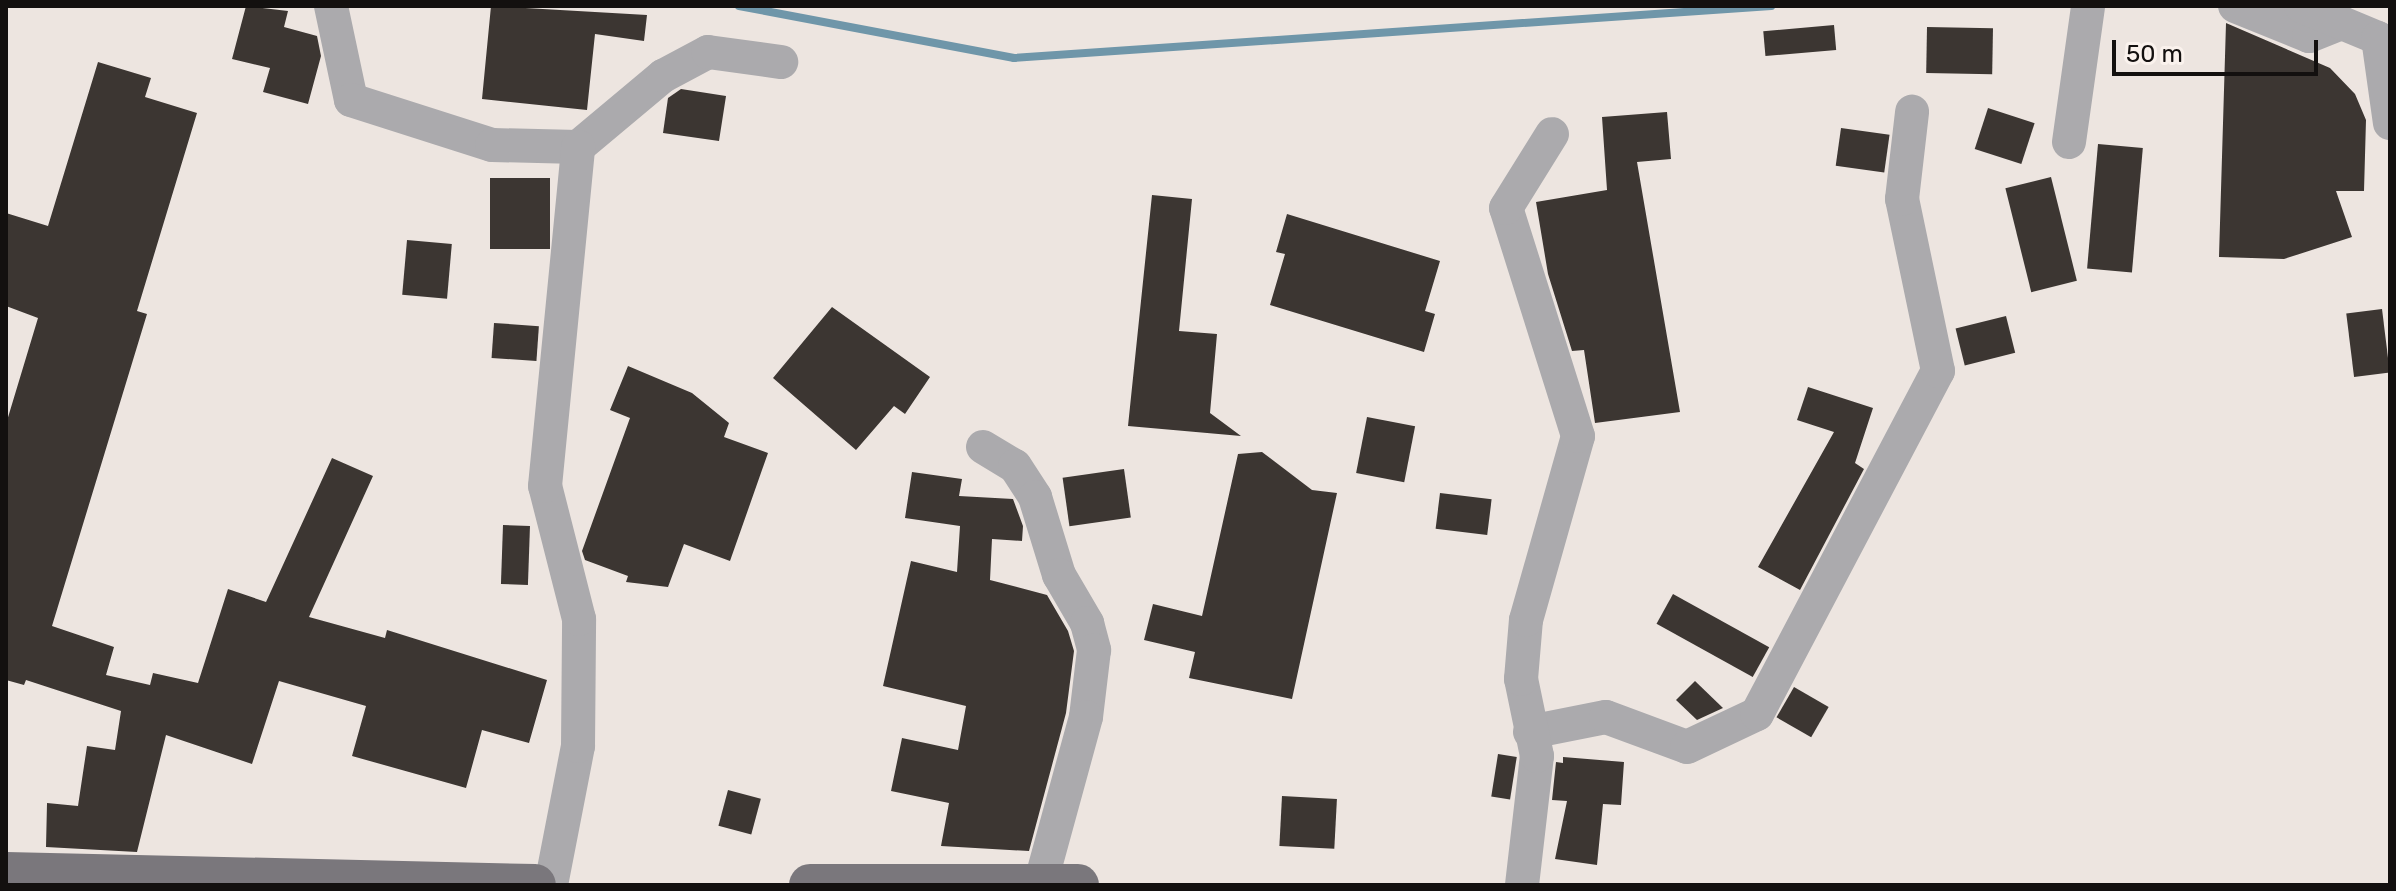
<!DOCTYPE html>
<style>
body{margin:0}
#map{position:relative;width:2396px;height:891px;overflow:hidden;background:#ede5e0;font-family:Rubik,sans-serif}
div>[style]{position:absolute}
.stream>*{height:8px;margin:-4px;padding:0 4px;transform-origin:4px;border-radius:4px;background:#6f96a9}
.building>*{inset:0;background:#3c3632;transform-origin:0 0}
.minor>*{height:34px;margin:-17px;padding:0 17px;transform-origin:17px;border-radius:17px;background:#abaaad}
.major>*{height:42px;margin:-21px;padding:0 21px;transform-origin:21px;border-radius:21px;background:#7a777c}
span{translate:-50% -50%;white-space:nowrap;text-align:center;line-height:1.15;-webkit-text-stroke:8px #faf2ed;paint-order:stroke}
.frame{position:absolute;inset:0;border:8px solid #13100f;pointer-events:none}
.scale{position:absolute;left:2112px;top:40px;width:206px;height:36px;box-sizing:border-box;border:4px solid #13100f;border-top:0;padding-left:10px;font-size:24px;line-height:28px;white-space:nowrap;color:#13100f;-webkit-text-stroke:6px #faf2ed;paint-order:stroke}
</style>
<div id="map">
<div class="stream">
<div style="left:739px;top:6px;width:280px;rotate:10.7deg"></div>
<div style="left:1014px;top:58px;width:759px;rotate:-3.93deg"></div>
</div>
<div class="building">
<div style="clip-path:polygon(246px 6px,288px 11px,284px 27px,317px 36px,321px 56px,308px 104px,263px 92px,270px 68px,232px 59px)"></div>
<div style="clip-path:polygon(491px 6px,647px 15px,644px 41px,595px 34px,587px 110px,482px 99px)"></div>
<div style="clip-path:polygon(2226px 23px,2330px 68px,2355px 94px,2366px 120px,2364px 191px,2336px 191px,2352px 237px,2284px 259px,2219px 257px)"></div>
<div style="left:1834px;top:25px;width:25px;height:71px;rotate:85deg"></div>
<div style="left:1927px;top:27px;width:66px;height:46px;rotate:1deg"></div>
<div style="clip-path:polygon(98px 62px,151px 78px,145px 97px,197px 113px,137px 311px,147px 314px,52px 626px,114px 647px,106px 675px,150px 685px,153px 673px,198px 683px,228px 589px,266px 602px,332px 458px,373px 476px,309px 617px,385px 638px,387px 630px,547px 680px,529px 743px,482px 730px,466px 788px,352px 756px,366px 706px,279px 681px,252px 764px,166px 735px,137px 852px,46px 847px,47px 803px,78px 806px,87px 746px,115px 750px,121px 711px,26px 680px,24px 685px,6px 680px,6px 424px,38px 318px,6px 306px,6px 213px,48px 226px)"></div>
<div style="clip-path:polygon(681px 89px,726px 96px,719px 141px,663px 133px,668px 98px)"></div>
<div style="left:1988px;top:108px;width:49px;height:43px;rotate:18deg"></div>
<div style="clip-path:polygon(1667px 112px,1671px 159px,1637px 162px,1680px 412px,1595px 423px,1584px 350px,1572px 351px,1548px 274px,1536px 202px,1607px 190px,1602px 117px)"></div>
<div style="left:1841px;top:128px;width:49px;height:38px;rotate:8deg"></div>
<div style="left:2098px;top:144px;width:45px;height:125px;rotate:5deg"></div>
<div style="left:2051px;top:177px;width:107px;height:47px;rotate:76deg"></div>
<div style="left:490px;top:178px;width:60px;height:71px"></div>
<div style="clip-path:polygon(1152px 195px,1192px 199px,1179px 331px,1217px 334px,1210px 413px,1241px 436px,1128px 426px)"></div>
<div style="clip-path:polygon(1287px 214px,1440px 261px,1425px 311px,1435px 314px,1424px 352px,1270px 305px,1285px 254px,1276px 252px)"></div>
<div style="left:407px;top:240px;width:45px;height:55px;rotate:5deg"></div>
<div style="clip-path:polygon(832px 307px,930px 377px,905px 414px,894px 406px,856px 450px,773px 378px)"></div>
<div style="left:2382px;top:309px;width:64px;height:36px;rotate:83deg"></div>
<div style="left:2006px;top:316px;width:38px;height:52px;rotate:76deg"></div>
<div style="left:494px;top:323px;width:45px;height:35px;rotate:4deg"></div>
<div style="clip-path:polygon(628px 366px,692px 393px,729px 423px,724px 437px,768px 453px,730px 561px,684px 544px,668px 587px,626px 582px,628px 576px,585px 560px,582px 551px,630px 418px,610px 410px)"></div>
<div style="clip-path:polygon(1808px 387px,1873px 408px,1855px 463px,1864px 469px,1800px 590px,1758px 567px,1834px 432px,1797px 420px)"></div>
<div style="left:1367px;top:417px;width:49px;height:57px;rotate:11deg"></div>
<div style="clip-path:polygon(1262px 452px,1312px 490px,1337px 493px,1292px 699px,1189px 678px,1195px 652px,1144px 640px,1153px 604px,1202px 616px,1238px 454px)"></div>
<div style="left:1124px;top:469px;width:49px;height:62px;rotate:82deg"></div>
<div style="clip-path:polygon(912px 472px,962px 479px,959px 496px,1013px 499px,1023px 526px,1022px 541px,992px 539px,990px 580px,1047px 595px,1068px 631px,1074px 651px,1066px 713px,1029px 851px,941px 846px,949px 803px,891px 791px,902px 738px,958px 750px,966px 706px,883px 686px,911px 561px,957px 572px,960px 526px,905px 518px)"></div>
<div style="left:1440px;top:493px;width:52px;height:36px;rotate:7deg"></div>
<div style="left:503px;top:525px;width:27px;height:59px;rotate:2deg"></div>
<div style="left:1673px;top:594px;width:110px;height:34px;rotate:29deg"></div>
<div style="clip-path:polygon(1695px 681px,1723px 708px,1697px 720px,1676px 700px)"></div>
<div style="left:1794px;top:687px;width:40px;height:35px;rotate:30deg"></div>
<div style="left:1498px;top:754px;width:19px;height:43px;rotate:9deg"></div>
<div style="clip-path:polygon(1563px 757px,1624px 762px,1621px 805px,1603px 804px,1597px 865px,1555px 859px,1567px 801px,1552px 800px,1556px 762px,1563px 763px)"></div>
<div style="left:728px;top:790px;width:34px;height:37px;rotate:15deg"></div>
<div style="left:1282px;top:796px;width:55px;height:50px;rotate:3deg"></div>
</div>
<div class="minor">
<div style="left:331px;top:6px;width:96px;rotate:78deg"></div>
<div style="left:351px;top:100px;width:148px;rotate:17.7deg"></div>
<div style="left:492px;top:145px;width:86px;rotate:1.3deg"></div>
<div style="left:578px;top:147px;width:111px;rotate:-39.9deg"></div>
<div style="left:663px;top:76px;width:51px;rotate:-28.1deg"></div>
<div style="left:708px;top:52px;width:74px;rotate:7.8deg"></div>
<div style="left:2235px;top:6px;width:80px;rotate:22.1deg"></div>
<div style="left:2309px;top:36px;width:35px;rotate:-22deg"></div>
<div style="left:2301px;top:6px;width:83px;rotate:22.6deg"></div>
<div style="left:2378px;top:38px;width:86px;rotate:82deg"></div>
<div style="left:2069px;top:142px;width:137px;rotate:-82deg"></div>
<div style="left:983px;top:447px;width:37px;rotate:31deg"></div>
<div style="left:1015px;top:466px;width:37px;rotate:57deg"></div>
<div style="left:1035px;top:497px;width:82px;rotate:72.9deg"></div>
<div style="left:1059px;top:575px;width:56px;rotate:59.7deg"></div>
<div style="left:1087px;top:623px;width:28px;rotate:75deg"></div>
<div style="left:1094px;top:650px;width:67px;rotate:96.8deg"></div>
<div style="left:1086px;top:717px;width:174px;rotate:105.3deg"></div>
<div style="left:1530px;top:732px;width:77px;rotate:-11.2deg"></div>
<div style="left:1606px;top:717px;width:86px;rotate:20.3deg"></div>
<div style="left:1687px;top:747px;width:77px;rotate:-25.2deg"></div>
<div style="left:1757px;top:714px;width:388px;rotate:-62.2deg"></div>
<div style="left:1938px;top:371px;width:176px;rotate:-101.8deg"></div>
<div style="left:1902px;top:199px;width:88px;rotate:-83.4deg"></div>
<div style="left:551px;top:885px;width:142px;rotate:-79deg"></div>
<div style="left:578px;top:746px;width:127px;rotate:-89.5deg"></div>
<div style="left:579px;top:619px;width:137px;rotate:-104.3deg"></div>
<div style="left:545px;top:486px;width:341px;rotate:-84.4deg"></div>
<div style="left:1522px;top:885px;width:130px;rotate:-83.4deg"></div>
<div style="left:1537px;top:756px;width:79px;rotate:-101.7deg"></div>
<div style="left:1521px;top:679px;width:59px;rotate:-85.2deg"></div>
<div style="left:1526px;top:620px;width:191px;rotate:-74.2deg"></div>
<div style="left:1578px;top:436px;width:239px;rotate:-107.5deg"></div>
<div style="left:1506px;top:208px;width:87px;rotate:-58.1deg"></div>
</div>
<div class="major">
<div style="left:6px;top:873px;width:529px;rotate:1.3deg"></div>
<div style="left:810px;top:885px;width:268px"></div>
</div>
<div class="frame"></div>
<div class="scale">50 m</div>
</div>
